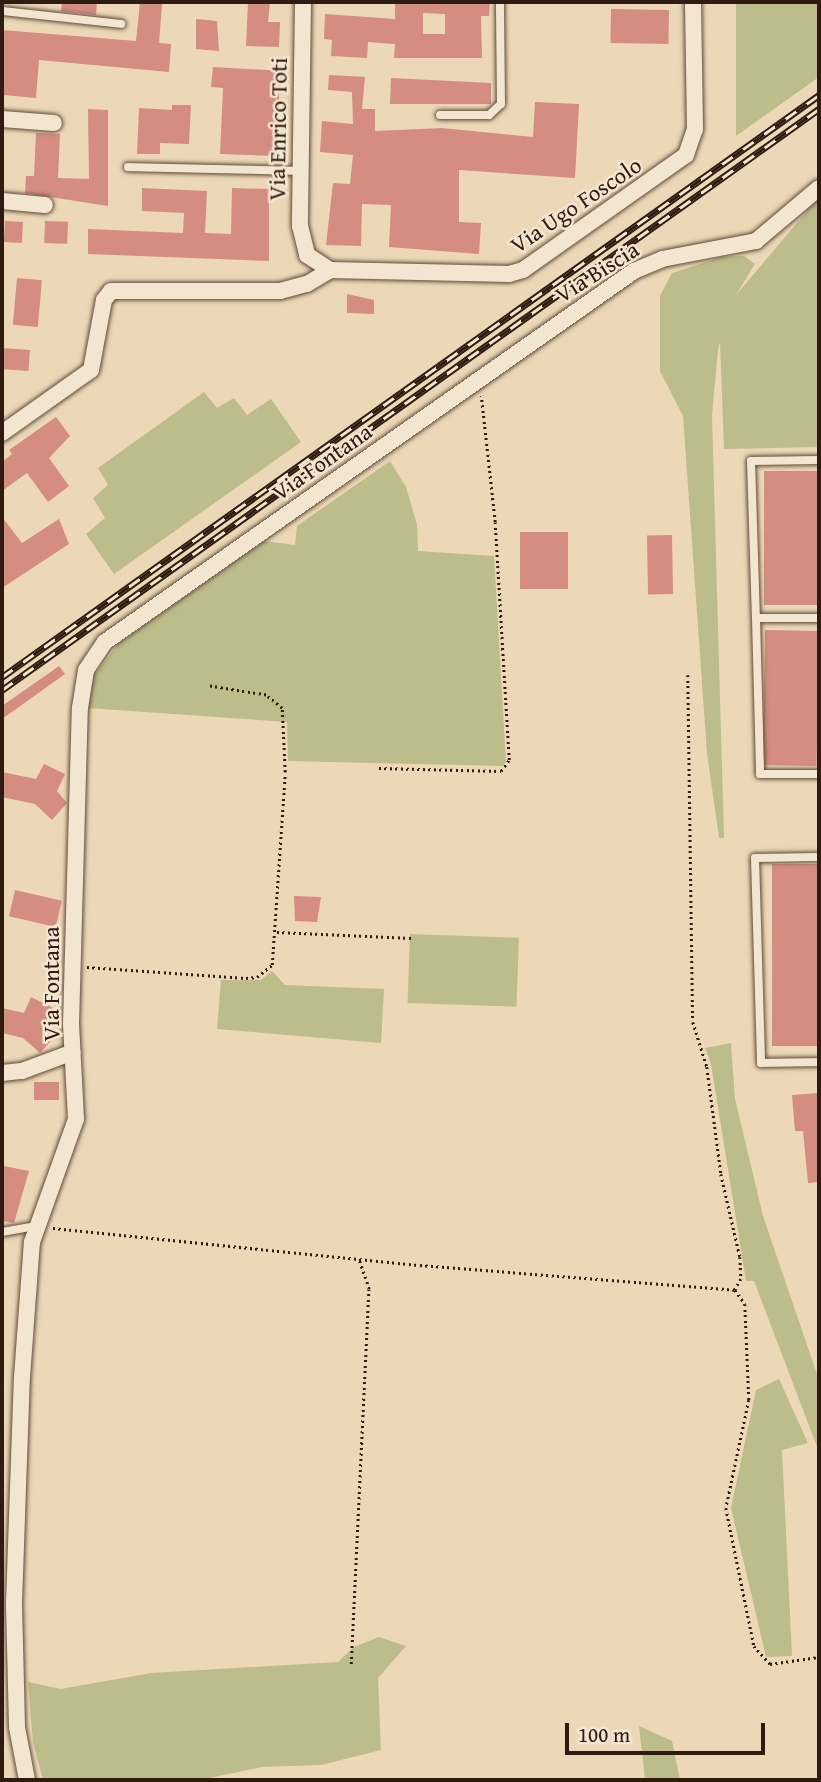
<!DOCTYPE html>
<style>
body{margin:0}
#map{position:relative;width:821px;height:1782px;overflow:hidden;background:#ecd8b6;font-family:"Gentium Book Plus",serif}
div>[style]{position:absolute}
.green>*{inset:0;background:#bcbd8b;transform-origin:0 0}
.building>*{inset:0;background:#d58c81;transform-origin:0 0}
.path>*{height:2.5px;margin-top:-1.25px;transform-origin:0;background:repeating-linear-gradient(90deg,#301b11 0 2px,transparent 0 5.5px)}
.roads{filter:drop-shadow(0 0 2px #5f4a3a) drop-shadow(0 0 2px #5f4a3a)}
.service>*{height:8px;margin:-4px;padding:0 4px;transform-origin:4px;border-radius:4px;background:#f3e6d0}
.minor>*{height:16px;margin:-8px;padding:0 8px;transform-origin:8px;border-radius:8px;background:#f3e6d0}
.rail>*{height:7px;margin-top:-3.5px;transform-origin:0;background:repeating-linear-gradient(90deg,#f3e6d0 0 13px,#301b11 0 26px);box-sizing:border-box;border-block:2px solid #301b11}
span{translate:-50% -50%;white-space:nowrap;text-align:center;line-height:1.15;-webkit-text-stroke:5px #f3e6d0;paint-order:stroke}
.street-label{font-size:23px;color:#301b11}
.frame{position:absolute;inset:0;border:4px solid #301b11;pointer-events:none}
.scale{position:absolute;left:565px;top:1723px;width:200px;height:32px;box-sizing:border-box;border:4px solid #301b11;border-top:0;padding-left:9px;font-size:21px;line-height:24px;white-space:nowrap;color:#301b11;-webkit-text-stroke:5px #f3e6d0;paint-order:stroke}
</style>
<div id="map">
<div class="green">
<div style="clip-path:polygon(736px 2px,819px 2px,819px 77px,736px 136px)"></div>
<div style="clip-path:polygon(819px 197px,819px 447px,724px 449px,720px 342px,718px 350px,712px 415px,724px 838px,719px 838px,707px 753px,683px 416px,660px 371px,660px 296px,672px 273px,722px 257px,744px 256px,755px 264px,736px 295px)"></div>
<div style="clip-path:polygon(204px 392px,217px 408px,234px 398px,247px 415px,271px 399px,301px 442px,114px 574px,86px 534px,105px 518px,93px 498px,108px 485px,98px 468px)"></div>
<div style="clip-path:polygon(390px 461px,406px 487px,417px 524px,418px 551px,494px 556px,506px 762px,502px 766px,288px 761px,287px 722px,87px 708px,94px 676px,119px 643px,264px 541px,295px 545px,297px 526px)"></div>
<div style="left:410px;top:934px;width:109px;height:69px;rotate:2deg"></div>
<div style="clip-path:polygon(272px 971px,285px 985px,384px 989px,381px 1043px,217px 1029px,221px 980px,261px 980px)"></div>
<div style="clip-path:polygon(731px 1043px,735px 1099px,763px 1216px,819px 1380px,819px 1452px,754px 1281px,746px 1281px,711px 1064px,705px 1048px)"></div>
<div style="clip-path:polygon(779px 1379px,808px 1443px,782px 1450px,792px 1656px,766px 1657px,731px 1508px,756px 1390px)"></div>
<div style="clip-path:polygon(379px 1637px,406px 1646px,378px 1678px,381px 1750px,321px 1765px,262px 1767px,200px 1780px,43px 1780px,33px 1742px,28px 1682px,61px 1689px,151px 1673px,338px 1662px,354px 1647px)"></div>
<div style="clip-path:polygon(639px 1726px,672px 1741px,680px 1780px,645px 1780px)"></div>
</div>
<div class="building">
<div style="clip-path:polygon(62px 2px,97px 2px,96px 15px,61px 11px)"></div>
<div style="clip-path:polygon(140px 2px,162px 4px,159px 43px,171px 44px,169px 72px,39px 60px,36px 98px,3px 95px,2px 30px,136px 41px)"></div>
<div style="clip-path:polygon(248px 2px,270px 2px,268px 22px,280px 22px,279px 47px,246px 46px)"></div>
<div style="clip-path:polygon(evenodd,395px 2px,490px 2px,489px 16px,481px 16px,482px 58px,394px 58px,395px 44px,368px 42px,367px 58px,331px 56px,332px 40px,324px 39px,325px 14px,395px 19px,395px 2px,423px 13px,445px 14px,445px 34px,423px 34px,423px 13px)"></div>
<div style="left:611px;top:9px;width:58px;height:34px;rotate:1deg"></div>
<div style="clip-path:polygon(196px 19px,217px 21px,219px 51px,196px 49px)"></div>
<div style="clip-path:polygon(213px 67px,284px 71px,279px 90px,280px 156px,220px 154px,223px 88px,211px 87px)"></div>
<div style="clip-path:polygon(329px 75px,365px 77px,362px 109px,375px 109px,375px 131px,442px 128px,533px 137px,535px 102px,579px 104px,575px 178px,459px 170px,459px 222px,481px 223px,479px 254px,389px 247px,391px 205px,362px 204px,361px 246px,326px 245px,333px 183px,350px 184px,353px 155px,320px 152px,322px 121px,353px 124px,352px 92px,328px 90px)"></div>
<div style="clip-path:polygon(391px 78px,491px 83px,491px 104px,390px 104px)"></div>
<div style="clip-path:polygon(172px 105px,191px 105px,189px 144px,160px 143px,160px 154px,137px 154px,139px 108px,172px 110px)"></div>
<div style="clip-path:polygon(88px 109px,108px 110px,108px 206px,25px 193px,26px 176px,34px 176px,36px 133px,60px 134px,58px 178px,89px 179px)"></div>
<div style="clip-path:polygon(142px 188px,207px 191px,205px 233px,231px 234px,232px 188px,269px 189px,269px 261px,88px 254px,88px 229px,183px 233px,184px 213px,142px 211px)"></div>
<div style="left:5px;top:221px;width:18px;height:21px;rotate:3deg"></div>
<div style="left:45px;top:221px;width:23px;height:22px;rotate:2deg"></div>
<div style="left:17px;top:278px;width:25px;height:47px;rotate:5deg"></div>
<div style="clip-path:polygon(347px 294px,374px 300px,374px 314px,347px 313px)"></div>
<div style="left:2px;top:348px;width:28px;height:21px;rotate:4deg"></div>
<div style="clip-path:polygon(56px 417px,70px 436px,49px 458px,69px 486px,48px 502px,27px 473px,2px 491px,2px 462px,12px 454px,9px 450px)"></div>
<div style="left:819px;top:471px;width:134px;height:55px;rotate:90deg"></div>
<div style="clip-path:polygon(2px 517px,22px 543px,59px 519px,69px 544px,2px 588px)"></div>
<div style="left:520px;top:532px;width:48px;height:57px"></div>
<div style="left:672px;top:535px;width:59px;height:25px;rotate:89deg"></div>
<div style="left:765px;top:630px;width:54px;height:135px;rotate:1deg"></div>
<div style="clip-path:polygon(59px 666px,65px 674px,2px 719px,2px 706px)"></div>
<div style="clip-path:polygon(44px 764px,65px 774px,57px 791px,67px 803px,52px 820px,35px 804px,2px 797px,2px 772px,36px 779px)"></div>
<div style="left:772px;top:864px;width:47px;height:182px"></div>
<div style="left:15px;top:890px;width:48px;height:27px;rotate:13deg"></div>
<div style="clip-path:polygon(294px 896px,321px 897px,317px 922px,295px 921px)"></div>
<div style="clip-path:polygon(31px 997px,53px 1008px,44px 1025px,56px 1035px,40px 1053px,23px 1038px,2px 1033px,2px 1008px,24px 1013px)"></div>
<div style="left:34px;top:1082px;width:25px;height:18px"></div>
<div style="clip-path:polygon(819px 1093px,819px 1182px,808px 1183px,803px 1131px,795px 1131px,792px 1095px)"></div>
<div style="clip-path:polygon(4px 1166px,29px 1171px,14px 1223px,2px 1221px)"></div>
</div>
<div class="path">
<div style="left:688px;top:675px;width:347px;rotate:89.2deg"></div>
<div style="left:693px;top:1022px;width:47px;rotate:72.7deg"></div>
<div style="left:707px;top:1067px;width:108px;rotate:82.5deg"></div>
<div style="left:721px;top:1174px;width:85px;rotate:77.1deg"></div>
<div style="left:740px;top:1257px;width:22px;rotate:87deg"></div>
<div style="left:741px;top:1279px;width:13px;rotate:119deg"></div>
<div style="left:379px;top:768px;width:122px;rotate:1.4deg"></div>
<div style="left:501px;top:771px;width:14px;rotate:-54deg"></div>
<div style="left:509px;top:760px;width:238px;rotate:-93.4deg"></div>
<div style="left:495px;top:522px;width:127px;rotate:-96.3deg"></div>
<div style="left:277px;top:932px;width:135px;rotate:2.5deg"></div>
<div style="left:87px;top:967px;width:159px;rotate:4deg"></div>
<div style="left:246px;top:978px;width:11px;rotate:-5deg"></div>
<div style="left:257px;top:977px;width:19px;rotate:-39deg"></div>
<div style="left:272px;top:965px;width:193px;rotate:-86.1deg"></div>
<div style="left:285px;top:772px;width:64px;rotate:-92.7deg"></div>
<div style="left:282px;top:708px;width:21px;rotate:-141deg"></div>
<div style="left:266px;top:695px;width:57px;rotate:-170.9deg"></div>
<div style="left:53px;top:1228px;width:369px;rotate:5.8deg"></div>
<div style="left:420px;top:1265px;width:316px;rotate:4.5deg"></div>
<div style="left:735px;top:1290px;width:17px;rotate:54deg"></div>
<div style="left:745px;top:1304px;width:96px;rotate:87.6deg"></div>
<div style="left:749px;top:1400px;width:110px;rotate:102deg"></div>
<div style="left:726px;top:1508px;width:141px;rotate:78.5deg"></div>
<div style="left:754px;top:1646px;width:24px;rotate:48deg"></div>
<div style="left:770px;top:1664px;width:49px;rotate:-8.1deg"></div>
<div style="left:351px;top:1664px;width:375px;rotate:-87.3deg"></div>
<div style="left:369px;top:1289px;width:31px;rotate:-109deg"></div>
</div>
<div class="roads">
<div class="service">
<div style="left:2px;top:11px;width:120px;rotate:6.2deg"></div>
<div style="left:440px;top:115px;width:49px"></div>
<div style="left:489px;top:115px;width:16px;rotate:-43deg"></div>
<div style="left:501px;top:104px;width:102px;rotate:-90.6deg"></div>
<div style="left:128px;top:167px;width:173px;rotate:1.3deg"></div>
<div style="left:819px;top:460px;width:68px;rotate:179.2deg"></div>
<div style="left:751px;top:461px;width:157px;rotate:88.2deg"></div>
<div style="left:756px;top:618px;width:63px"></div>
<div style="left:756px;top:618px;width:156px;rotate:88.5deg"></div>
<div style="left:760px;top:774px;width:59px"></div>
<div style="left:819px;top:857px;width:64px;rotate:179.1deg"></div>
<div style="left:755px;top:858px;width:205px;rotate:88.3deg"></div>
<div style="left:761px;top:1063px;width:58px;rotate:-1deg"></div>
<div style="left:2px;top:1232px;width:35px;rotate:-10deg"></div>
</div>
<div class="minor">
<div style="left:303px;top:2px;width:224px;rotate:90.8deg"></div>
<div style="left:300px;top:226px;width:30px;rotate:76deg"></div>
<div style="left:307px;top:255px;width:27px;rotate:33deg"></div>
<div style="left:330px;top:270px;width:179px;rotate:1.3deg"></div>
<div style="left:509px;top:274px;width:15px;rotate:-16deg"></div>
<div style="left:523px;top:270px;width:199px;rotate:-35.2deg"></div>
<div style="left:686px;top:155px;width:28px;rotate:-71deg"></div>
<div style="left:695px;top:129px;width:127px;rotate:-90.9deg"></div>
<div style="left:2px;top:119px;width:52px;rotate:4.4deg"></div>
<div style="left:2px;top:201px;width:43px;rotate:5.3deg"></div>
<div style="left:2px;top:433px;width:109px;rotate:-35.3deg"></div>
<div style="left:91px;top:370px;width:71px;rotate:-79.5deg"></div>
<div style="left:104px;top:300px;width:11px;rotate:-52deg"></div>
<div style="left:111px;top:291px;width:169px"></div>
<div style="left:280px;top:291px;width:28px;rotate:-15deg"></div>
<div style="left:307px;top:284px;width:27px;rotate:-31deg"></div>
<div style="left:2px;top:1073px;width:20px;rotate:-6deg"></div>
<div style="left:22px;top:1071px;width:54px;rotate:-20.4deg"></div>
<div style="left:27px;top:1780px;width:54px;rotate:-100.7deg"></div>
<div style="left:17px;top:1727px;width:124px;rotate:-91.4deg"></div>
<div style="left:14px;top:1603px;width:226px;rotate:-88deg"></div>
<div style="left:22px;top:1377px;width:135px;rotate:-85.8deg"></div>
<div style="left:32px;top:1242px;width:131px;rotate:-70.3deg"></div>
<div style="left:76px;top:1119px;width:95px;rotate:-93deg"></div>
<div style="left:71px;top:1024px;width:316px;rotate:-88.4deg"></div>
<div style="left:80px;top:708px;width:38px;rotate:-81deg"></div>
<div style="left:86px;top:670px;width:34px;rotate:-56deg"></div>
<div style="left:105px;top:642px;width:646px;rotate:-35.04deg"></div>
<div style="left:634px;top:271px;width:30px;rotate:-23deg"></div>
<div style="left:662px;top:259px;width:96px;rotate:-10.8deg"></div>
<div style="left:756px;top:241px;width:82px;rotate:-40.1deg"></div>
</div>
</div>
<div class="rail">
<div style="left:2px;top:677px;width:1003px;rotate:-35.46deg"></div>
<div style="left:2px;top:690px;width:1003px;rotate:-35.42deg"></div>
</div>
<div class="street-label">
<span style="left:278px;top:129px;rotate:-89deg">Via Enrico Toti</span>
<span style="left:576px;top:205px;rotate:-34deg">Via Ugo Foscolo</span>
<span style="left:597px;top:272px;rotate:-32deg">Via Biscia</span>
<span style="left:322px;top:462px;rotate:-35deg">Via Fontana</span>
<span style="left:51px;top:984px;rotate:-90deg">Via Fontana</span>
</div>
<div class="frame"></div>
<div class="scale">100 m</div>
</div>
